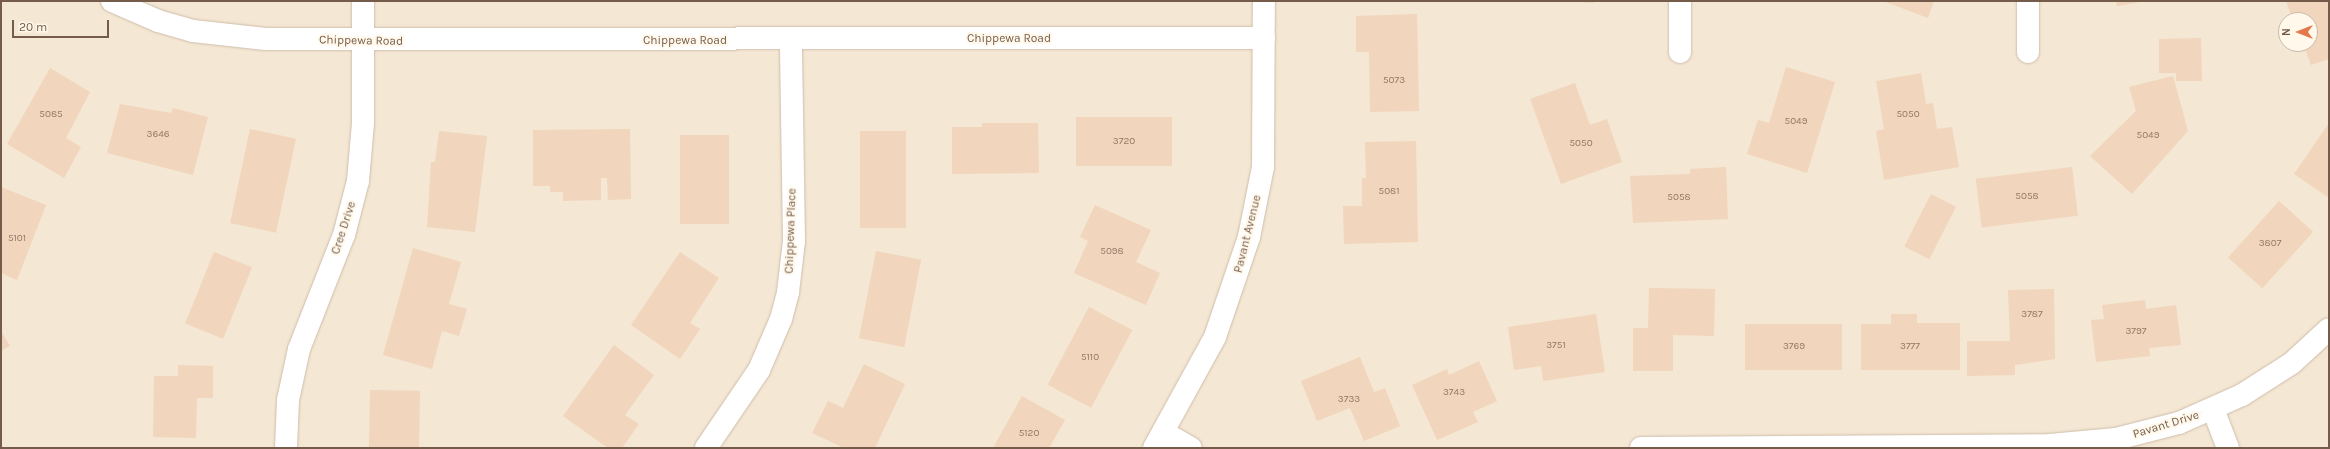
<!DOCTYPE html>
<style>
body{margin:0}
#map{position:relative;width:2330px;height:449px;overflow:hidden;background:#fcf5e5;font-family:Karla,sans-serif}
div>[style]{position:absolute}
.residential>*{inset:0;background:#f4e7d3}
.building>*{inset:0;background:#f1d5bd;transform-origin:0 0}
.roads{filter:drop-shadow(0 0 1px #cebdab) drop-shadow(0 0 1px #cebdab)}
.minor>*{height:22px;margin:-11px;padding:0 11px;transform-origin:11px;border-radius:11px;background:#fff}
span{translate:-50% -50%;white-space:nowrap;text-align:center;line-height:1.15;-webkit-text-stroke:4px #fff8eb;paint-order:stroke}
.number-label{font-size:10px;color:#947a67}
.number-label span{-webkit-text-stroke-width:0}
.street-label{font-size:12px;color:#755c4a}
.frame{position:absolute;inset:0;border:2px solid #755c4a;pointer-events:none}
.north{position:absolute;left:2278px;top:12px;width:40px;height:40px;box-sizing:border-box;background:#fff8eb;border:1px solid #c8baab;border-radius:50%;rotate:270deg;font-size:11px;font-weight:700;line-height:16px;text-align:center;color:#755c4a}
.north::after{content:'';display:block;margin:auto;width:14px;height:18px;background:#e5784b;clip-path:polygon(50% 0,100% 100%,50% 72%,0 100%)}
.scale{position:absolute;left:12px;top:20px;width:97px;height:18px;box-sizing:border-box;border:2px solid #755c4a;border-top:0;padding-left:5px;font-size:12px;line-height:14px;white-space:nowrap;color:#755c4a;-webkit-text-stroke:3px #fff8eb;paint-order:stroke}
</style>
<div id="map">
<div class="residential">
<div style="clip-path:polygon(evenodd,1px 1px,2329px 1px,2329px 448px,1px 448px,1px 1px,2286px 20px,2310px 20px,2310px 44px,2286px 44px,2286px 20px)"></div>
</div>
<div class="building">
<div style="clip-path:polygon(1562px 1px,1594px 1px,1594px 3px)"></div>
<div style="clip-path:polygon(1883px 1px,1934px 1px,1928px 18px)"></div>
<div style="clip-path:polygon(2116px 1px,2140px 1px,2140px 2px,2117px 6px)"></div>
<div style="clip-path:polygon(2286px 1px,2329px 1px,2329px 59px,2311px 65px,2303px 44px,2310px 44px,2310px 20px,2293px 20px)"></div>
<div style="clip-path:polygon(1417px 14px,1419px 111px,1370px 112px,1369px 52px,1356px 52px,1356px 16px)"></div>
<div style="clip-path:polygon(2201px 38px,2202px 81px,2176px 81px,2176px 73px,2159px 73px,2159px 39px)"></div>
<div style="clip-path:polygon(1786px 67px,1835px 82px,1807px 173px,1747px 154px,1758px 120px,1769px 123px)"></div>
<div style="clip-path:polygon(50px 68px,90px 92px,66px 138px,81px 147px,64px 178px,7px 144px)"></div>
<div style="clip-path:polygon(1921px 73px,1926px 104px,1933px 103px,1937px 129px,1952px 127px,1959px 167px,1884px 180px,1876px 131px,1884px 129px,1876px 81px)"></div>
<div style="clip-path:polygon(2173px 76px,2188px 131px,2132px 194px,2090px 156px,2136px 111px,2129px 87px)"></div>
<div style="clip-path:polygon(1575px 83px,1590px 125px,1607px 119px,1622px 162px,1561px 184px,1530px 99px)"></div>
<div style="clip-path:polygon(120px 104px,171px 113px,173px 108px,208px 117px,193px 175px,107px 153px)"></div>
<div style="left:1076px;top:117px;width:96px;height:49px"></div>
<div style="clip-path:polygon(982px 123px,1038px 123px,1039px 173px,952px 174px,952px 127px,982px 127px)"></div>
<div style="clip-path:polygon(2329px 123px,2329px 198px,2294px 174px)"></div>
<div style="left:250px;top:129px;width:47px;height:96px;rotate:12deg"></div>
<div style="clip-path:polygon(630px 129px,631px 199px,608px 200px,607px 178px,601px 178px,601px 200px,563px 201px,563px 192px,550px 192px,550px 186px,533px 186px,533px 130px)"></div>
<div style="clip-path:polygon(439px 131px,487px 136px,475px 232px,427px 227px,431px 162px,435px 162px)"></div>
<div style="left:860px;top:131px;width:46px;height:97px"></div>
<div style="left:680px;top:135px;width:49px;height:89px"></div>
<div style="clip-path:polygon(1416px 141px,1418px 242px,1344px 244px,1343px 206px,1362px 206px,1362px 178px,1366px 178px,1365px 142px)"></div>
<div style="clip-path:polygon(1726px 167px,1728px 219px,1633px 223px,1630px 176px,1690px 174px,1690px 169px)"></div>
<div style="left:2072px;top:167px;width:49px;height:97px;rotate:83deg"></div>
<div style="clip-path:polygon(1px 187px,46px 205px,17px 280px,1px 273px)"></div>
<div style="left:1931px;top:194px;width:28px;height:59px;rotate:27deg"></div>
<div style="left:2279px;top:201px;width:46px;height:76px;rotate:42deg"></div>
<div style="clip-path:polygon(1095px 205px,1151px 230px,1136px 262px,1160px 273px,1146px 305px,1074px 273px,1088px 241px,1080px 237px)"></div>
<div style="clip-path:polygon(413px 248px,461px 262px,449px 304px,467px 309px,459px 336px,442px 331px,432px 369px,383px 355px)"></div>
<div style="left:876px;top:251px;width:46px;height:89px;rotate:11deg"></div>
<div style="left:214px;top:252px;width:41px;height:77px;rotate:22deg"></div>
<div style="clip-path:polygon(680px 252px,719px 278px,690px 323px,700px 329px,680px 359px,631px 325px)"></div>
<div style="clip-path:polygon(1649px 288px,1715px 289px,1714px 336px,1673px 335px,1673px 371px,1633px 371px,1633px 328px,1648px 328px)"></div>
<div style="clip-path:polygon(2054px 289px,2055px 359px,2015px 365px,2015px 375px,1967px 376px,1967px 341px,2010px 341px,2008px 290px)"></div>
<div style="clip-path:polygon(2145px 300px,2146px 309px,2176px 305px,2181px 345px,2149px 348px,2150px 356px,2096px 362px,2091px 320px,2104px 319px,2102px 305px)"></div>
<div style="left:1089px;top:307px;width:49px;height:88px;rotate:28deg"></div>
<div style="clip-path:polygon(1596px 314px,1605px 372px,1543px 381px,1541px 366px,1514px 370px,1508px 327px)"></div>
<div style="clip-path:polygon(1891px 314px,1917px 314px,1917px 323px,1960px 323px,1960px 370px,1861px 370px,1861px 324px,1891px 324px)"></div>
<div style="left:1745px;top:324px;width:97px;height:46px"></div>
<div style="clip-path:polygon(1px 331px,10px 346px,1px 351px)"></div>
<div style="clip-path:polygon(614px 345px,654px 375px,625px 415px,639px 424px,622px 448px,608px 448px,563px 416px)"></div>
<div style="clip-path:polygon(1360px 357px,1374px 392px,1385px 388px,1400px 426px,1364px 441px,1350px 408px,1317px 421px,1301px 381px)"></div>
<div style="clip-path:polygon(1479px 361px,1497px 401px,1473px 412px,1478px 422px,1437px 440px,1412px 385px,1447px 369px,1449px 375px)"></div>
<div style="clip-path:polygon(864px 364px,905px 384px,875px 448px,844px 448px,812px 433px,828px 401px,843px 408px)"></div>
<div style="clip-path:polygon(178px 365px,213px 366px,213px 398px,197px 398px,196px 438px,153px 437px,154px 376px,178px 376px)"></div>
<div style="left:370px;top:390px;width:50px;height:58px;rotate:1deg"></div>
<div style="clip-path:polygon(1022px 396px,1065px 420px,1049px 448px,993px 448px)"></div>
</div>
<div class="roads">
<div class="minor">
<div style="left:112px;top:1px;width:50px;rotate:23.5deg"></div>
<div style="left:158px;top:21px;width:36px;rotate:16deg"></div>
<div style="left:193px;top:31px;width:73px;rotate:6.3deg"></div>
<div style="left:266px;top:39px;width:998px;rotate:-0.06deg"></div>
<div style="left:1680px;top:1px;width:51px;rotate:90deg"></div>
<div style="left:2028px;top:1px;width:51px;rotate:90deg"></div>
<div style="left:2213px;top:409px;width:42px;rotate:69deg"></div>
<div style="left:1163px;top:432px;width:32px;rotate:30deg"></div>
<div style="left:286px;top:448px;width:48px;rotate:-87.6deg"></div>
<div style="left:288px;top:400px;width:52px;rotate:-77.8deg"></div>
<div style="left:299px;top:349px;width:123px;rotate:-68.5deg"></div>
<div style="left:344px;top:235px;width:56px;rotate:-75.5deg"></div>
<div style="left:358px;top:181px;width:58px;rotate:-85.1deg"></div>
<div style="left:363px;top:123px;width:122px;rotate:-90deg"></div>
<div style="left:706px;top:448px;width:94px;rotate:-55.8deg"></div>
<div style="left:759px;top:370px;width:56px;rotate:-66.7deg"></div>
<div style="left:781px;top:319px;width:28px;rotate:-75deg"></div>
<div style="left:788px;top:292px;width:51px;rotate:-83.3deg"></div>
<div style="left:794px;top:241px;width:201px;rotate:-90.9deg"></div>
<div style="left:1154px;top:448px;width:127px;rotate:-61.2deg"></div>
<div style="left:1215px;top:337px;width:106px;rotate:-71.2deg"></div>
<div style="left:1249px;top:237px;width:71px;rotate:-78.7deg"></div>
<div style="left:1263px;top:167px;width:166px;rotate:-89.7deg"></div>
<div style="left:1641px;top:448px;width:409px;rotate:-0.4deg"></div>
<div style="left:2050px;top:445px;width:66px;rotate:-5.2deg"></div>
<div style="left:2116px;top:439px;width:65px;rotate:-14.3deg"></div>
<div style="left:2179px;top:423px;width:69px;rotate:-24deg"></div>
<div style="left:2242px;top:395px;width:59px;rotate:-32.6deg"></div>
<div style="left:2292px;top:363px;width:50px;rotate:-42.6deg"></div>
</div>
</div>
<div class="number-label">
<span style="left:1394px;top:81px">5073</span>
<span style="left:51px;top:115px">5085</span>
<span style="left:1908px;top:115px">5050</span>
<span style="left:1796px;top:122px">5049</span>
<span style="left:158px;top:135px">3646</span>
<span style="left:2148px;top:136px">5049</span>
<span style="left:1124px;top:142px">3720</span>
<span style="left:1581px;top:144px">5050</span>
<span style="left:1389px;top:192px">5081</span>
<span style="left:2027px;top:197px">5058</span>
<span style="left:1679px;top:198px">5058</span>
<span style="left:17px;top:239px">5101</span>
<span style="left:2270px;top:244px">3807</span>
<span style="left:1112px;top:252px">5098</span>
<span style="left:2032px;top:315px">3787</span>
<span style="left:2136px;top:332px">3797</span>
<span style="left:1556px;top:346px">3751</span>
<span style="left:1794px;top:347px">3769</span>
<span style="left:1910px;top:347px">3777</span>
<span style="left:1090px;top:358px">5110</span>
<span style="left:1454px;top:393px">3743</span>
<span style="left:1349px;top:400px">3733</span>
<span style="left:1029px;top:434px">5120</span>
</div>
<div class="street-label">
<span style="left:1009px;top:39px">Chippewa Road</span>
<span style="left:361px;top:41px;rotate:1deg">Chippewa Road</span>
<span style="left:685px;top:41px">Chippewa Road</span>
<span style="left:344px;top:228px;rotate:-72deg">Cree Drive</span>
<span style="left:791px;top:231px;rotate:-88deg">Chippewa Place</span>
<span style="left:1248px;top:234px;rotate:-76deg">Pavant Avenue</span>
<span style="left:2166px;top:425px;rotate:-17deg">Pavant Drive</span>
</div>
<div class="frame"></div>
<div class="north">N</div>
<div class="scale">20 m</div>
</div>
